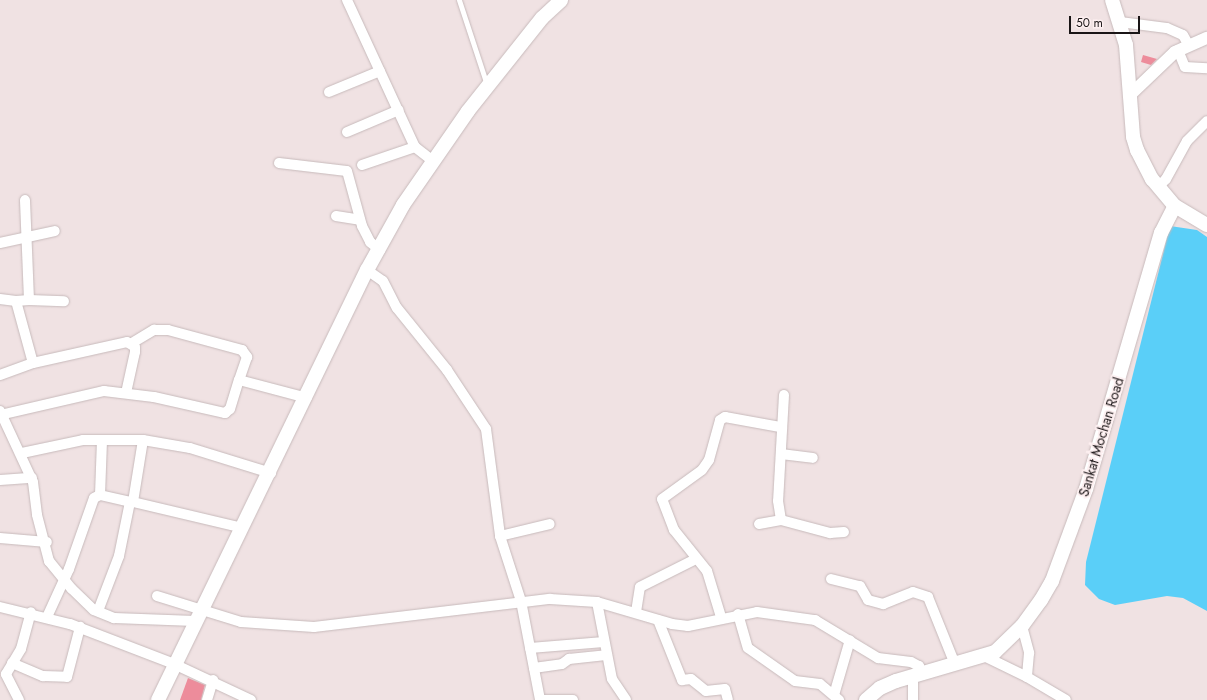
<!DOCTYPE html>
<style>
body{margin:0}
#map{position:relative;width:1207px;height:700px;overflow:hidden;background:#f0e2e3;font-family:Jost,sans-serif}
div>[style]{position:absolute}
.water>*{inset:0;background:#5acff8}
.building>*{inset:0;background:#ed8c9b}
.roads{filter:drop-shadow(0 0 1px #c7babb) drop-shadow(0 0 1px #c7babb)}
.service>*{height:5px;margin:-2.5px;padding:0 2.5px;transform-origin:2.5px;border-radius:2.5px;background:#fff}
.minor>*{height:10px;margin:-5px;padding:0 5px;transform-origin:5px;border-radius:5px;background:#fff}
.tertiary>*{height:12px;margin:-6px;padding:0 6px;transform-origin:6px;border-radius:6px;background:#fff}
.secondary>*{height:14px;margin:-7px;padding:0 7px;transform-origin:7px;border-radius:7px;background:#fff}
span{translate:-50% -50%;white-space:nowrap;text-align:center;line-height:1.15;-webkit-text-stroke:4px #fdeff0;paint-order:stroke}
.street-label{font-size:14px;color:#1a1516}
.scale{position:absolute;left:1069px;top:16px;width:71px;height:18px;box-sizing:border-box;border:2px solid #1a1516;border-top:0;padding-left:5px;font-size:12px;line-height:14px;white-space:nowrap;color:#1a1516;-webkit-text-stroke:3px #fdeff0;paint-order:stroke}
</style>
<div id="map">
<div class="water">
<div style="clip-path:polygon(1170px 226px,1197px 230px,1207px 237px,1207px 611px,1183px 598px,1167px 596px,1115px 605px,1099px 599px,1085px 585px,1086px 562px)"></div>
</div>
<div class="building">
<div style="clip-path:polygon(1143px 55px,1157px 59px,1151px 65px,1141px 62px)"></div>
<div style="clip-path:polygon(188px 678px,205px 685px,201px 700px,180px 700px)"></div>
</div>
<div class="roads">
<div class="service">
<div style="left:459px;top:0;width:89px;rotate:71.8deg"></div>
</div>
<div class="minor">
<div style="left:347px;top:0;width:162px;rotate:65.2deg"></div>
<div style="left:415px;top:147px;width:24px;rotate:38deg"></div>
<div style="left:1120px;top:22px;width:47px;rotate:7.3deg"></div>
<div style="left:1167px;top:28px;width:17px;rotate:24deg"></div>
<div style="left:1183px;top:35px;width:10px;rotate:61deg"></div>
<div style="left:1178px;top:50px;width:18px;rotate:68deg"></div>
<div style="left:1185px;top:67px;width:22px;rotate:3deg"></div>
<div style="left:329px;top:92px;width:55px;rotate:-22.4deg"></div>
<div style="left:347px;top:132px;width:56px;rotate:-22.9deg"></div>
<div style="left:279px;top:163px;width:68px;rotate:6.7deg"></div>
<div style="left:347px;top:171px;width:57px;rotate:74.7deg"></div>
<div style="left:362px;top:226px;width:18px;rotate:63deg"></div>
<div style="left:370px;top:242px;width:13px;rotate:39deg"></div>
<div style="left:362px;top:165px;width:56px;rotate:-18.8deg"></div>
<div style="left:1158px;top:187px;width:11px;rotate:-45deg"></div>
<div style="left:1166px;top:179px;width:43px;rotate:-61.1deg"></div>
<div style="left:1187px;top:141px;width:28px;rotate:-45deg"></div>
<div style="left:336px;top:216px;width:24px;rotate:9deg"></div>
<div style="left:0;top:243px;width:56px;rotate:-12.3deg"></div>
<div style="left:367px;top:270px;width:19px;rotate:35deg"></div>
<div style="left:383px;top:281px;width:30px;rotate:63deg"></div>
<div style="left:397px;top:308px;width:80px;rotate:51.1deg"></div>
<div style="left:447px;top:370px;width:71px;rotate:56.5deg"></div>
<div style="left:486px;top:429px;width:108px;rotate:82.5deg"></div>
<div style="left:500px;top:536px;width:68px;rotate:72.1deg"></div>
<div style="left:521px;top:601px;width:101px;rotate:79.1deg"></div>
<div style="left:0;top:299px;width:16px;rotate:7deg"></div>
<div style="left:16px;top:301px;width:64px;rotate:74.7deg"></div>
<div style="left:29px;top:300px;width:35px;rotate:2deg"></div>
<div style="left:16px;top:301px;width:13px;rotate:-4deg"></div>
<div style="left:29px;top:300px;width:100px;rotate:-92.3deg"></div>
<div style="left:132px;top:343px;width:26px;rotate:-31deg"></div>
<div style="left:154px;top:330px;width:14px"></div>
<div style="left:168px;top:330px;width:77px;rotate:15.1deg"></div>
<div style="left:242px;top:350px;width:9px;rotate:54deg"></div>
<div style="left:247px;top:357px;width:24px;rotate:109deg"></div>
<div style="left:0;top:375px;width:35px;rotate:-20deg"></div>
<div style="left:33px;top:363px;width:96px;rotate:-12.6deg"></div>
<div style="left:127px;top:342px;width:9px;rotate:32deg"></div>
<div style="left:135px;top:347px;width:5px;rotate:90deg"></div>
<div style="left:135px;top:352px;width:42px;rotate:102.4deg"></div>
<div style="left:784px;top:395px;width:106px;rotate:93.2deg"></div>
<div style="left:778px;top:501px;width:19px;rotate:81deg"></div>
<div style="left:781px;top:520px;width:51px;rotate:14.9deg"></div>
<div style="left:830px;top:533px;width:14px;rotate:-4deg"></div>
<div style="left:0;top:411px;width:78px;rotate:65.1deg"></div>
<div style="left:33px;top:482px;width:33px;rotate:83deg"></div>
<div style="left:37px;top:515px;width:48px;rotate:75.4deg"></div>
<div style="left:49px;top:561px;width:36px;rotate:51deg"></div>
<div style="left:72px;top:589px;width:30px;rotate:44deg"></div>
<div style="left:94px;top:610px;width:22px;rotate:22deg"></div>
<div style="left:114px;top:618px;width:81px;rotate:2.1deg"></div>
<div style="left:0;top:415px;width:107px;rotate:-13deg"></div>
<div style="left:104px;top:391px;width:50px;rotate:6.8deg"></div>
<div style="left:154px;top:397px;width:73px;rotate:12.7deg"></div>
<div style="left:225px;top:413px;width:6px;rotate:-39deg"></div>
<div style="left:230px;top:409px;width:30px;rotate:-73deg"></div>
<div style="left:239px;top:380px;width:70px;rotate:14.8deg"></div>
<div style="left:143px;top:440px;width:63px;rotate:99.2deg"></div>
<div style="left:133px;top:502px;width:113px;rotate:13.3deg"></div>
<div style="left:22px;top:453px;width:62px;rotate:-12deg"></div>
<div style="left:83px;top:440px;width:60px"></div>
<div style="left:143px;top:440px;width:48px;rotate:9.7deg"></div>
<div style="left:190px;top:448px;width:85px;rotate:17.2deg"></div>
<div style="left:781px;top:454px;width:32px;rotate:7deg"></div>
<div style="left:0;top:480px;width:32px;rotate:-4deg"></div>
<div style="left:100px;top:495px;width:54px;rotate:-87.9deg"></div>
<div style="left:759px;top:524px;width:22px;rotate:-10deg"></div>
<div style="left:500px;top:536px;width:51px;rotate:-13.5deg"></div>
<div style="left:0;top:538px;width:47px;rotate:4.9deg"></div>
<div style="left:831px;top:579px;width:30px;rotate:14deg"></div>
<div style="left:860px;top:586px;width:16px;rotate:60deg"></div>
<div style="left:868px;top:600px;width:16px;rotate:15deg"></div>
<div style="left:883px;top:604px;width:32px;rotate:-22deg"></div>
<div style="left:913px;top:592px;width:16px;rotate:18deg"></div>
<div style="left:928px;top:597px;width:72px;rotate:68.1deg"></div>
<div style="left:157px;top:596px;width:88px;rotate:17.2deg"></div>
<div style="left:241px;top:622px;width:73px;rotate:3.9deg"></div>
<div style="left:314px;top:627px;width:238px;rotate:-6.8deg"></div>
<div style="left:550px;top:599px;width:47px;rotate:3.7deg"></div>
<div style="left:597px;top:602px;width:78px;rotate:16.3deg"></div>
<div style="left:672px;top:624px;width:16px;rotate:7deg"></div>
<div style="left:688px;top:626px;width:70px;rotate:-11.5deg"></div>
<div style="left:757px;top:612px;width:59px;rotate:7.9deg"></div>
<div style="left:815px;top:620px;width:74px;rotate:31.1deg"></div>
<div style="left:878px;top:658px;width:33px;rotate:7deg"></div>
<div style="left:911px;top:662px;width:9px;rotate:27deg"></div>
<div style="left:919px;top:666px;width:8px;rotate:67deg"></div>
<div style="left:597px;top:602px;width:78px;rotate:79deg"></div>
<div style="left:612px;top:679px;width:25px;rotate:56deg"></div>
<div style="left:0;top:607px;width:72px;rotate:13.7deg"></div>
<div style="left:70px;top:624px;width:111px;rotate:21deg"></div>
<div style="left:174px;top:664px;width:85px;rotate:25.1deg"></div>
<div style="left:98px;top:611px;width:59px;rotate:-69.1deg"></div>
<div style="left:119px;top:556px;width:55px;rotate:-78.5deg"></div>
<div style="left:130px;top:502px;width:3px"></div>
<div style="left:636px;top:612px;width:25px;rotate:-81deg"></div>
<div style="left:640px;top:587px;width:63px;rotate:-26.6deg"></div>
<div style="left:738px;top:614px;width:35px;rotate:74deg"></div>
<div style="left:748px;top:648px;width:57px;rotate:35.1deg"></div>
<div style="left:795px;top:681px;width:25px;rotate:7deg"></div>
<div style="left:820px;top:684px;width:25px;rotate:40deg"></div>
<div style="left:47px;top:617px;width:53px;rotate:-65.4deg"></div>
<div style="left:69px;top:569px;width:75px;rotate:-70.6deg"></div>
<div style="left:94px;top:498px;width:7px;rotate:-27deg"></div>
<div style="left:100px;top:495px;width:31px;rotate:13deg"></div>
<div style="left:721px;top:617px;width:48px;rotate:-106.9deg"></div>
<div style="left:707px;top:571px;width:53px;rotate:-128.8deg"></div>
<div style="left:674px;top:530px;width:33px;rotate:-111deg"></div>
<div style="left:662px;top:499px;width:49px;rotate:-35.9deg"></div>
<div style="left:702px;top:470px;width:12px;rotate:-55deg"></div>
<div style="left:709px;top:460px;width:41px;rotate:-74.6deg"></div>
<div style="left:720px;top:420px;width:6px;rotate:-31deg"></div>
<div style="left:725px;top:417px;width:56px;rotate:10.3deg"></div>
<div style="left:658px;top:620px;width:65px;rotate:68.2deg"></div>
<div style="left:682px;top:680px;width:9px;rotate:-6deg"></div>
<div style="left:691px;top:679px;width:19px;rotate:39deg"></div>
<div style="left:706px;top:691px;width:19px;rotate:-6deg"></div>
<div style="left:725px;top:689px;width:11px;rotate:75deg"></div>
<div style="left:1022px;top:626px;width:28px;rotate:75deg"></div>
<div style="left:1029px;top:653px;width:24px;rotate:95deg"></div>
<div style="left:1027px;top:677px;width:45px;rotate:30.5deg"></div>
<div style="left:530px;top:648px;width:74px;rotate:-4.6deg"></div>
<div style="left:984px;top:656px;width:48px;rotate:26deg"></div>
<div style="left:12px;top:663px;width:34px;rotate:23deg"></div>
<div style="left:43px;top:676px;width:24px;rotate:2deg"></div>
<div style="left:67px;top:677px;width:52px;rotate:-75.4deg"></div>
<div style="left:534px;top:668px;width:28px;rotate:-8deg"></div>
<div style="left:562px;top:664px;width:9px;rotate:-36deg"></div>
<div style="left:569px;top:659px;width:37px;rotate:-6deg"></div>
<div style="left:834px;top:695px;width:57px;rotate:-73.8deg"></div>
<div style="left:19px;top:700px;width:29px;rotate:-117deg"></div>
<div style="left:6px;top:674px;width:29px;rotate:-59deg"></div>
<div style="left:21px;top:649px;width:38px;rotate:-75deg"></div>
<div style="left:207px;top:700px;width:21px;rotate:-73deg"></div>
<div style="left:540px;top:700px;width:33px"></div>
<div style="left:913px;top:700px;width:24px;rotate:-90deg"></div>
</div>
<div class="tertiary">
<div style="left:1130px;top:95px;width:62px;rotate:-43.7deg"></div>
<div style="left:1175px;top:52px;width:35px;rotate:-24deg"></div>
</div>
<div class="secondary">
<div style="left:1112px;top:0;width:47px;rotate:72.7deg"></div>
<div style="left:1126px;top:45px;width:92px;rotate:85.6deg"></div>
<div style="left:1133px;top:137px;width:14px;rotate:73deg"></div>
<div style="left:1137px;top:150px;width:33px;rotate:63deg"></div>
<div style="left:1152px;top:179px;width:35px;rotate:50deg"></div>
<div style="left:1175px;top:206px;width:37px;rotate:31deg"></div>
<div style="left:158px;top:700px;width:478px;rotate:-64.1deg"></div>
<div style="left:367px;top:270px;width:74px;rotate:-61deg"></div>
<div style="left:403px;top:205px;width:114px;rotate:-55.3deg"></div>
<div style="left:468px;top:111px;width:119px;rotate:-51.5deg"></div>
<div style="left:542px;top:18px;width:26px;rotate:-43deg"></div>
<div style="left:866px;top:700px;width:18px;rotate:-41deg"></div>
<div style="left:880px;top:688px;width:17px;rotate:-24deg"></div>
<div style="left:896px;top:681px;width:103px;rotate:-16.3deg"></div>
<div style="left:995px;top:652px;width:37px;rotate:-44deg"></div>
<div style="left:1022px;top:626px;width:32px;rotate:-54deg"></div>
<div style="left:1041px;top:600px;width:22px;rotate:-60deg"></div>
<div style="left:1052px;top:581px;width:98px;rotate:-69.7deg"></div>
<div style="left:1086px;top:489px;width:267px;rotate:-73.7deg"></div>
<div style="left:1161px;top:233px;width:30px;rotate:-63deg"></div>
</div>
</div>
<div class="street-label">
<span style="left:1101px;top:437px;rotate:-73deg">Sankat Mochan Road</span>
</div>
<div class="scale">50 m</div>
</div>
